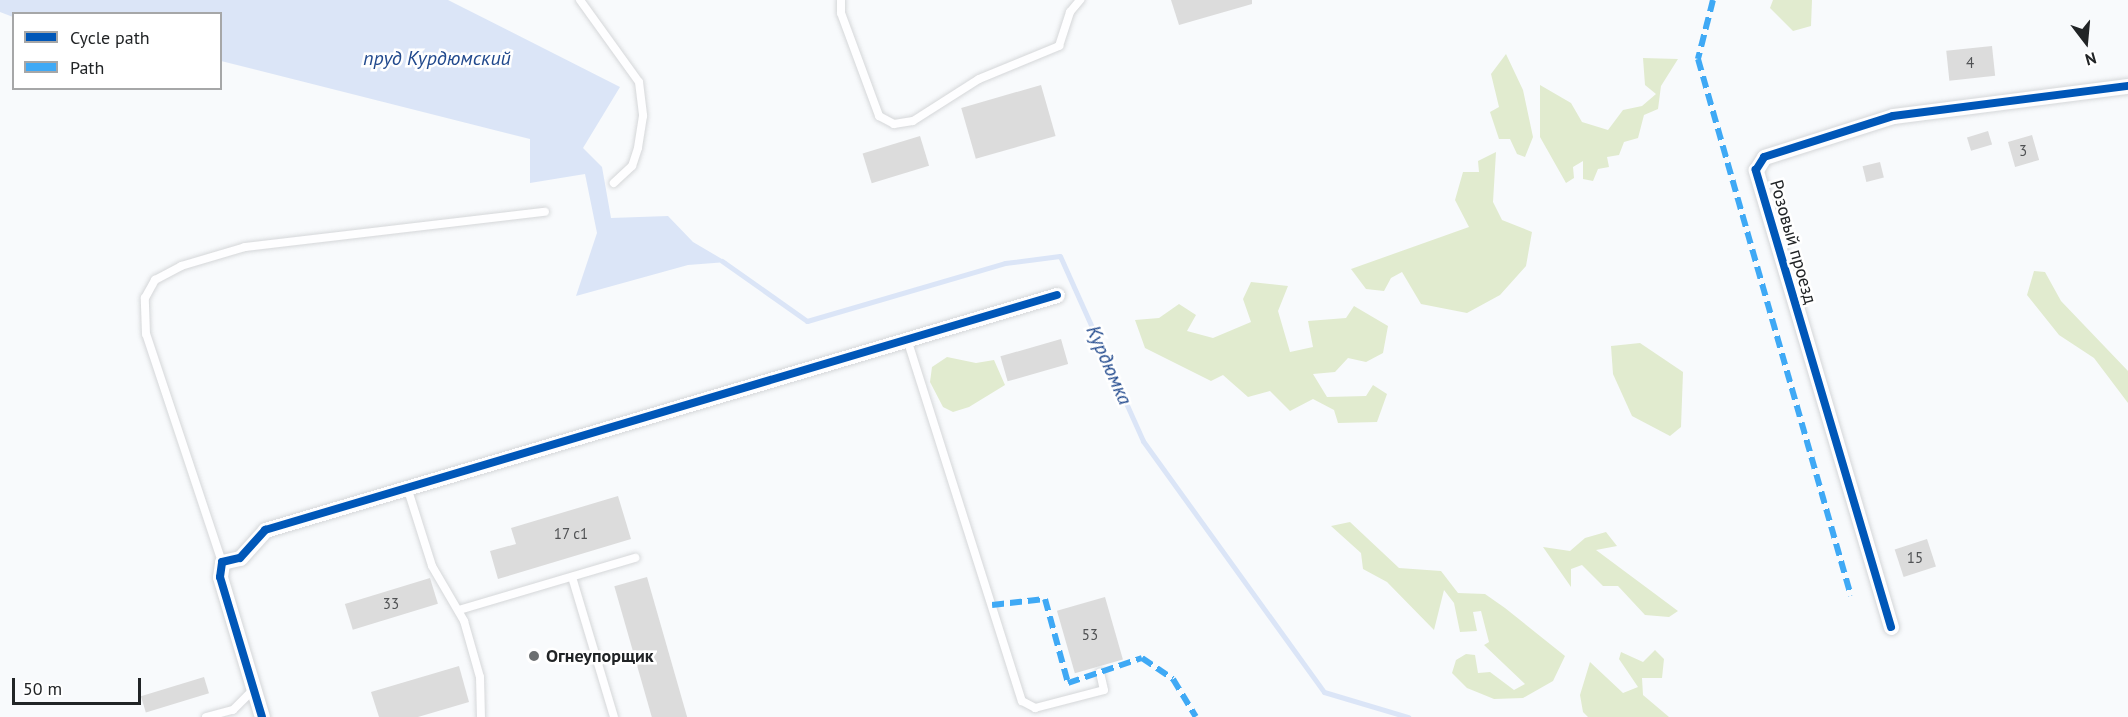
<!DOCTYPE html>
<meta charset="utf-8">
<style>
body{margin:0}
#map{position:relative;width:2128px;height:717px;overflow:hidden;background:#f8fafc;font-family:"PT Sans",sans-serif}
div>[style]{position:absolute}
.green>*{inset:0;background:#e1ebcf}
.water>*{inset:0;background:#dbe5f7}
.stream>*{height:5px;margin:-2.5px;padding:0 2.5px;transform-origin:2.5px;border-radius:2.5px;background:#dbe5f7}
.building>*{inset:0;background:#dcdcdc;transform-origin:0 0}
.roads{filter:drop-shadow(0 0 2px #d5d7d9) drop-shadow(0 0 2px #d5d7d9)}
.lane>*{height:8px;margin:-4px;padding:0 4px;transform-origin:4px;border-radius:4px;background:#fefeff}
.street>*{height:15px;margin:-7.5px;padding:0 7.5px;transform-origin:7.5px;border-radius:7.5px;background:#fefeff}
.quiet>*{height:6px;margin-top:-3px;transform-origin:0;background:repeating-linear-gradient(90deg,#3fa9f5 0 12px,transparent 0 18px)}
.cycleway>*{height:8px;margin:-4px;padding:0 4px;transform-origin:4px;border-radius:4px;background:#0057b8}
.dots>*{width:16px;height:16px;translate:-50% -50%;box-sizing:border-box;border:3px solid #fff;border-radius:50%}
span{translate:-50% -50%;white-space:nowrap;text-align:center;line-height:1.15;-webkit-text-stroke:5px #fff;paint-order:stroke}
.number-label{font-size:15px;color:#505254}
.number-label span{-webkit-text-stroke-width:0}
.street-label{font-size:18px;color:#212426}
.poi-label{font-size:18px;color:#212426;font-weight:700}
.left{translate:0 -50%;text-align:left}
.water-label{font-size:20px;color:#21498d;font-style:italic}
.legend{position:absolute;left:12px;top:12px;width:210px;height:78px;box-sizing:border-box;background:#fff;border:2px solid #a6a7a8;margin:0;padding:8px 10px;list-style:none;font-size:18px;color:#212426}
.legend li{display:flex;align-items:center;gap:12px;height:30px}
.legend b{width:30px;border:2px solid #a6a7a8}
.north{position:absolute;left:2056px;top:12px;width:60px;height:60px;-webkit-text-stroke:4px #fff;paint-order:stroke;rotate:164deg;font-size:16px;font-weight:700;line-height:24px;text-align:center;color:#212426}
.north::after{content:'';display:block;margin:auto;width:21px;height:27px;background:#212426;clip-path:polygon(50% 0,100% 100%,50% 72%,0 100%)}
.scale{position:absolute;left:12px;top:678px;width:129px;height:27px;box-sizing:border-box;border:3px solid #212426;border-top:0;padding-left:8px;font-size:18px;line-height:21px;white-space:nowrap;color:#212426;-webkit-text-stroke:4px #fff;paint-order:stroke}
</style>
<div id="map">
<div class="green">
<div style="clip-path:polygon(1773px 0,1812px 0,1811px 26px,1793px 31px,1770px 8px)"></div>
<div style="clip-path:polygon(1506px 54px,1523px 90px,1533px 137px,1525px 157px,1517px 154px,1510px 139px,1499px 139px,1490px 112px,1499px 107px,1491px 74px)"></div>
<div style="clip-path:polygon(1643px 58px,1678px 59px,1661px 86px,1658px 109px,1644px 115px,1638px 138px,1624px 142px,1619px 155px,1607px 157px,1609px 167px,1598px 169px,1593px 181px,1583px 179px,1583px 161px,1573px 167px,1574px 178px,1566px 183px,1540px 137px,1540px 85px,1571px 103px,1582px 122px,1608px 130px,1623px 110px,1642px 106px,1656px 94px,1645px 85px)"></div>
<div style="clip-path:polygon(1496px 152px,1493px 202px,1502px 220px,1532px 232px,1526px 266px,1500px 295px,1467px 313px,1421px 304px,1402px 272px,1391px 278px,1384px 291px,1366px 289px,1351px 269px,1469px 227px,1455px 200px,1463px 172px,1479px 172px,1478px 161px)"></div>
<div style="clip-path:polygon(2034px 271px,2045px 272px,2061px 301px,2128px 371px,2128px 403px,2094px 358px,2059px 335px,2027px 295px)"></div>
<div style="clip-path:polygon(1251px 282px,1288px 286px,1278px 311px,1290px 352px,1313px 347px,1308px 321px,1346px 318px,1354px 306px,1388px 326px,1383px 353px,1366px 362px,1348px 358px,1335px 372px,1313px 374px,1327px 397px,1366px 396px,1373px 385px,1387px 394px,1377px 422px,1338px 423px,1334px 410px,1313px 399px,1290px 411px,1270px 391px,1248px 397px,1223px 375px,1211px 381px,1145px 348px,1135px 320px,1159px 318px,1179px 304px,1196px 315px,1187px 331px,1213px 338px,1251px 322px,1243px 299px)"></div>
<div style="clip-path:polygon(1640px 343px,1683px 372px,1681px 427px,1670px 436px,1632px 416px,1613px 374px,1611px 346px)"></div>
<div style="clip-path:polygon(947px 357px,976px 363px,994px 360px,1005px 385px,969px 407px,953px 412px,943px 407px,930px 382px,932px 367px)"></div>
<div style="clip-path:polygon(1350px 522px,1399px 568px,1441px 571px,1458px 593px,1485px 594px,1505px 608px,1565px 656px,1553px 681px,1523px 698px,1494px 699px,1467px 688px,1452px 673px,1456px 660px,1466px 654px,1475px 655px,1478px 673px,1490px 672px,1514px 690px,1525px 684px,1484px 645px,1489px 642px,1481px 611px,1473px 612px,1477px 631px,1460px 632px,1454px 603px,1444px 590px,1434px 630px,1387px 582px,1363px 569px,1361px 553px,1331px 526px)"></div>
<div style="clip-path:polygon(1606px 532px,1617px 546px,1596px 550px,1678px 611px,1669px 617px,1645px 615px,1618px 586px,1603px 586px,1582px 565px,1571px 569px,1571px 587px,1543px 547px,1570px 551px,1585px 538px)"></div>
<div style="clip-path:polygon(1655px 650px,1664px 659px,1662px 678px,1642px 678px,1643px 695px,1669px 717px,1588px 717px,1583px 712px,1580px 695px,1590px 662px,1623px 693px,1638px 687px,1619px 659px,1621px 652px,1643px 662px)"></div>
</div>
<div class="water">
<div style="clip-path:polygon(0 0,448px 0,620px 87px,583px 148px,602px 167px,611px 218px,668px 216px,693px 242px,727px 262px,688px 265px,576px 296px,597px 233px,585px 174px,530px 183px,530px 139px,221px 61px,220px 14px,13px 17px,0 12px)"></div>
</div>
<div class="stream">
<div style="left:722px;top:261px;width:104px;rotate:35.2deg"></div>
<div style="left:807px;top:321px;width:206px;rotate:-16.3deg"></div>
<div style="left:1005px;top:263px;width:55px;rotate:-7.3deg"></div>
<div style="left:1060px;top:256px;width:203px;rotate:65.8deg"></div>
<div style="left:1143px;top:441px;width:309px;rotate:54.2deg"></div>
<div style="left:1324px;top:692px;width:88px;rotate:16.6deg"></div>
</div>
<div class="building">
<div style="clip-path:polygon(1171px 0,1252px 0,1252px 4px,1179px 25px)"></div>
<div style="left:1992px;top:46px;width:30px;height:46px;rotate:84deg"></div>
<div style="left:1041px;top:85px;width:53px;height:83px;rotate:74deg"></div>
<div style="left:1988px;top:131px;width:14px;height:22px;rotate:73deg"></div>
<div style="left:2032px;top:135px;width:26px;height:25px;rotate:74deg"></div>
<div style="left:920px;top:136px;width:31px;height:60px;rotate:73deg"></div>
<div style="left:1880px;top:162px;width:16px;height:18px;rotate:76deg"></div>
<div style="left:1061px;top:339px;width:26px;height:63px;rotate:74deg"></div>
<div style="clip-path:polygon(618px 496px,631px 539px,498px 579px,490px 551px,516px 544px,511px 528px)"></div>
<div style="left:1927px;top:539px;width:29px;height:34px;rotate:72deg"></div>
<div style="left:647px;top:577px;width:146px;height:34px;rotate:74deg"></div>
<div style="left:430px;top:578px;width:27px;height:89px;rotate:73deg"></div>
<div style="left:1105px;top:597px;width:65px;height:50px;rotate:74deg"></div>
<div style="clip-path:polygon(459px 666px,469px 702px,418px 717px,379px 717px,371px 692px)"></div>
<div style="left:204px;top:677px;width:17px;height:66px;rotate:73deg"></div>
</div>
<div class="roads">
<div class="lane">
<div style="left:580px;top:0;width:101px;rotate:54.3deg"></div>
<div style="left:639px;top:82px;width:34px;rotate:83deg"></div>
<div style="left:643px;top:116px;width:32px;rotate:99deg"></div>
<div style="left:638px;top:148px;width:19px;rotate:108deg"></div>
<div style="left:632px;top:166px;width:25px;rotate:137deg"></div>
<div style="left:841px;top:0;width:13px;rotate:90deg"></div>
<div style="left:841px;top:13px;width:110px;rotate:69.7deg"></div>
<div style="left:879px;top:116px;width:17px;rotate:28deg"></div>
<div style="left:894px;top:124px;width:19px;rotate:-9deg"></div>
<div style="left:913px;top:121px;width:78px;rotate:-32.5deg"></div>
<div style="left:979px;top:79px;width:87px;rotate:-22.4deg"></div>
<div style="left:1059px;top:46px;width:36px;rotate:-72deg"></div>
<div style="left:1070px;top:12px;width:16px;rotate:-50deg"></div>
<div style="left:907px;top:339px;width:380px;rotate:72.4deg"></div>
<div style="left:1022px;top:701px;width:15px;rotate:28deg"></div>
<div style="left:1035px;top:708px;width:71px;rotate:-14.6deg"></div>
<div style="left:1104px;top:690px;width:18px;rotate:-103deg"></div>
<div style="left:407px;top:487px;width:83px;rotate:72.4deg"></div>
<div style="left:432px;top:566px;width:64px;rotate:59.8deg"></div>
<div style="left:464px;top:621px;width:58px;rotate:74.1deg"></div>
<div style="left:480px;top:677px;width:40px;rotate:88.6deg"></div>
<div style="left:222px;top:562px;width:240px;rotate:-108.4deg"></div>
<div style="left:146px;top:334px;width:36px;rotate:-92deg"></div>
<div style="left:145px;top:298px;width:21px;rotate:-61deg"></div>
<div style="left:155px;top:280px;width:30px;rotate:-28deg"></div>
<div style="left:181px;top:266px;width:67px;rotate:-16.5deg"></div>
<div style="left:245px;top:247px;width:302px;rotate:-6.7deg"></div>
<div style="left:572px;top:577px;width:146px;rotate:73.3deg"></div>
<div style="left:459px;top:610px;width:184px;rotate:-16.5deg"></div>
<div style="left:206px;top:717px;width:28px;rotate:-15deg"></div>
<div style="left:233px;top:710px;width:27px;rotate:-45deg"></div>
</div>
<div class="street">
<div style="left:1891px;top:627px;width:477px;rotate:-106.5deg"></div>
<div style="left:1756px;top:170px;width:15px;rotate:-58deg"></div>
<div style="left:1764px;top:157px;width:135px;rotate:-17.6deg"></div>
<div style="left:1893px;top:116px;width:237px;rotate:-7.3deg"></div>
<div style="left:262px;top:717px;width:146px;rotate:-106.7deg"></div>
<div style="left:220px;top:577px;width:15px;rotate:-82deg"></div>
<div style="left:222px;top:562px;width:18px;rotate:-13deg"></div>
<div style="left:240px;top:558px;width:38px;rotate:-48deg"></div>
<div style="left:265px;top:530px;width:826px;rotate:-16.53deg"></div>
</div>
</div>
<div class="quiet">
<div style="left:1713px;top:0;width:61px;rotate:104.3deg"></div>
<div style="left:1698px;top:59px;width:558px;rotate:74.1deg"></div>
<div style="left:992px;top:605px;width:53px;rotate:-6.5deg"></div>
<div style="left:1045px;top:599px;width:87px;rotate:74.7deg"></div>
<div style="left:1068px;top:683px;width:78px;rotate:-18.7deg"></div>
<div style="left:1142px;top:658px;width:37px;rotate:34deg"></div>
<div style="left:1173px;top:679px;width:44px;rotate:58.8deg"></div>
</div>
<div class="cycleway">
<div style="left:1891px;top:627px;width:477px;rotate:-106.5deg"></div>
<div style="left:1756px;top:170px;width:15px;rotate:-58deg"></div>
<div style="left:1764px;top:157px;width:135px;rotate:-17.6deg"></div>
<div style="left:1893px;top:116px;width:237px;rotate:-7.3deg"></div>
<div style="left:262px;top:717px;width:146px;rotate:-106.7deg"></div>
<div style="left:220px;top:577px;width:15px;rotate:-82deg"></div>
<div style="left:222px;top:562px;width:18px;rotate:-13deg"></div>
<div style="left:240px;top:558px;width:38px;rotate:-48deg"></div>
<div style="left:265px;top:530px;width:826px;rotate:-16.53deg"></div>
</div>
<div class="dots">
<div style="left:534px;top:656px;background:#6c6f71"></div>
</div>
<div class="number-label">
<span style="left:1970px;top:63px">4</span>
<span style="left:2023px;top:151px">3</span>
<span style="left:571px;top:534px">17 с1</span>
<span style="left:1915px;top:558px">15</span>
<span style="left:391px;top:604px">33</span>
<span style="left:1090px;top:635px">53</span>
</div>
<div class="street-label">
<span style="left:1793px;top:242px;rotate:74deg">Розовый проезд</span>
</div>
<div class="poi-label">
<span class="left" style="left:546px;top:656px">Огнеупорщик</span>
</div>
<div class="water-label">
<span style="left:437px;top:58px">пруд Курдюмский</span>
<span style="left:1109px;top:365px;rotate:66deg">Курдюмка</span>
</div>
<ul class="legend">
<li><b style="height:8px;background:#0057b8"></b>Cycle path</li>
<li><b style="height:8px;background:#3fa9f5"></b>Path</li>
</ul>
<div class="north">N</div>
<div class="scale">50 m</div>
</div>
